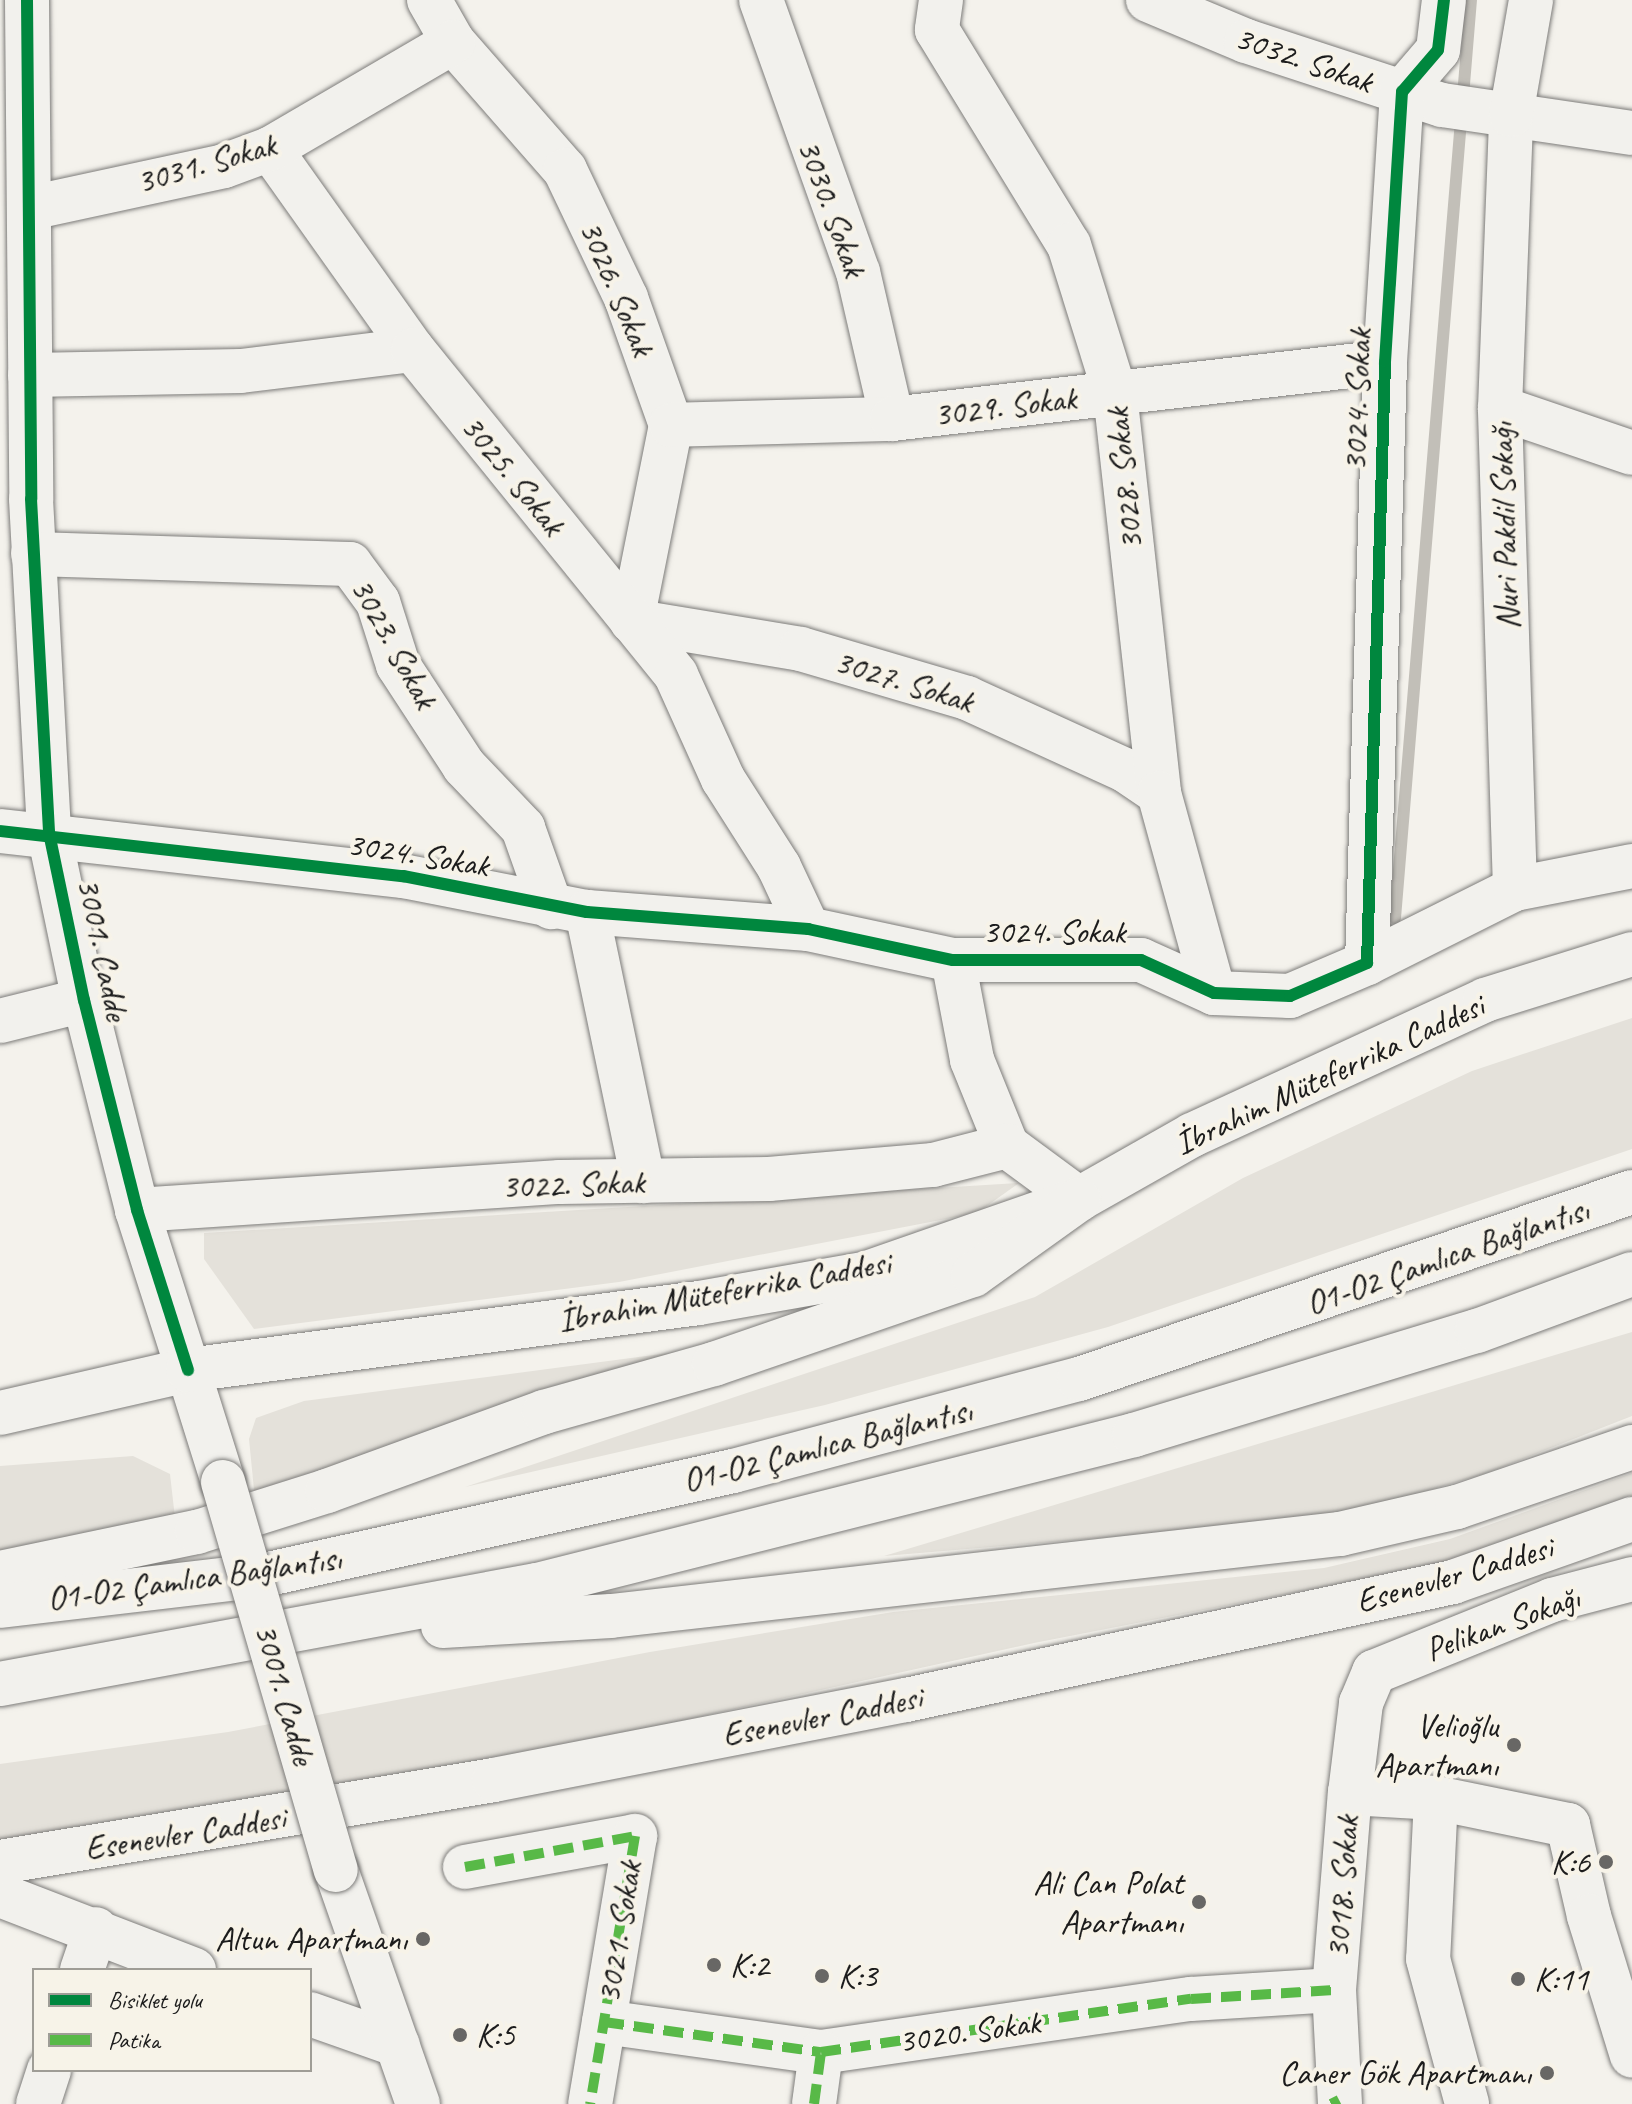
<!DOCTYPE html>
<meta charset="utf-8">
<style>
body{margin:0}
#map{position:relative;width:1632px;height:2104px;overflow:hidden;background:#f4f2ec;font-family:Caveat,sans-serif}
div>[style]{position:absolute}
.green>*{inset:0;background:#e4e1da}
.stream>*{height:12px;margin:-6px;padding:0 6px;transform-origin:6px;border-radius:6px;background:#c2bfb8}
.roads{filter:drop-shadow(0 0 2px #7d7c7a) drop-shadow(0 0 2px #7d7c7a)}
.minor>*{height:44px;margin:-22px;padding:0 22px;transform-origin:22px;border-radius:22px;background:#f2f1ed}
.major>*{height:44px;margin:-22px;padding:0 22px;transform-origin:22px;border-radius:22px;background:#f2f1ed}
.highway>*{height:44px;margin:-22px;padding:0 22px;transform-origin:22px;border-radius:22px;background:#f2f1ed}
.bridges{filter:drop-shadow(0 0 2px #7d7c7a) drop-shadow(0 0 2px #7d7c7a)}
.major-bridge>*{height:44px;margin:-22px;padding:0 22px;transform-origin:22px;border-radius:22px;background:#f2f1ed}
.quiet>*{height:10px;margin-top:-5px;transform-origin:0;background:repeating-linear-gradient(90deg,#58b947 0 20px,transparent 0 30px)}
.cycleway>*{height:12px;margin:-6px;padding:0 6px;transform-origin:6px;border-radius:6px;background:#00873e}
.dots>*{width:22px;height:22px;translate:-50% -50%;box-sizing:border-box;border:4px solid #f7f3e8;border-radius:50%}
span{translate:-50% -50%;white-space:nowrap;text-align:center;line-height:1.15;-webkit-text-stroke:8px #f7f3e8;paint-order:stroke}
.street-label{font-size:34px;color:#1c1c1c}
.poi-label{font-size:34px;color:#1c1c1c}
.right{translate:-100% -50%;text-align:right}
.left{translate:0 -50%;text-align:left}
.legend{position:absolute;left:32px;top:1968px;width:280px;height:104px;box-sizing:border-box;background:#f7f3e8;border:2px solid #9f9d96;margin:0;padding:10px 14px;list-style:none;font-size:24px;color:#1c1c1c}
.legend li{display:flex;align-items:center;gap:16px;height:40px}
.legend b{width:40px;border:2px solid #9f9d96}
</style>
<div id="map">
<div class="green">
<div style="clip-path:polygon(1632px 1018px,1632px 1149px,1108px 1327px,825px 1405px,465px 1487px,1035px 1297px,1243px 1178px,1472px 1071px)"></div>
<div style="clip-path:polygon(1019px 1183px,977px 1213px,619px 1282px,254px 1329px,204px 1259px,204px 1233px)"></div>
<div style="clip-path:polygon(1632px 1332px,1632px 1416px,1487px 1473px,1336px 1518px,884px 1556px)"></div>
<div style="clip-path:polygon(699px 1349px,255px 1500px,249px 1439px,256px 1418px,304px 1401px)"></div>
<div style="clip-path:polygon(133px 1456px,170px 1474px,175px 1518px,0 1553px,0 1466px)"></div>
<div style="clip-path:polygon(1632px 1473px,1632px 1500px,1456px 1561px,1034px 1643px,435px 1775px,0 1845px,0 1764px,228px 1732px,650px 1652px,893px 1612px,1324px 1568px,1450px 1539px)"></div>
</div>
<div class="stream">
<div style="left:1395px;top:918px;width:921px;rotate:-85.27deg"></div>
</div>
<div class="roads">
<div class="minor">
<div style="left:27px;top:0;width:499px;rotate:89.5deg"></div>
<div style="left:31px;top:499px;width:334px;rotate:86.9deg"></div>
<div style="left:49px;top:833px;width:171px;rotate:78.2deg"></div>
<div style="left:84px;top:1000px;width:217px;rotate:75.8deg"></div>
<div style="left:137px;top:1210px;width:168px;rotate:72.3deg"></div>
<div style="left:429px;top:0;width:48px;rotate:60.3deg"></div>
<div style="left:453px;top:42px;width:170px;rotate:48.8deg"></div>
<div style="left:565px;top:170px;width:142px;rotate:64.5deg"></div>
<div style="left:626px;top:298px;width:135px;rotate:70.5deg"></div>
<div style="left:671px;top:425px;width:200px;rotate:101.3deg"></div>
<div style="left:632px;top:621px;width:171px;rotate:9.4deg"></div>
<div style="left:801px;top:649px;width:173px;rotate:16.4deg"></div>
<div style="left:967px;top:698px;width:174px;rotate:24.5deg"></div>
<div style="left:1125px;top:770px;width:41px;rotate:34.1deg"></div>
<div style="left:761px;top:0;width:289px;rotate:70.4deg"></div>
<div style="left:858px;top:272px;width:151px;rotate:77deg"></div>
<div style="left:941px;top:0;width:30px;rotate:98deg"></div>
<div style="left:937px;top:30px;width:252px;rotate:58.5deg"></div>
<div style="left:1069px;top:245px;width:155px;rotate:72.7deg"></div>
<div style="left:1115px;top:393px;width:402px;rotate:83.7deg"></div>
<div style="left:1159px;top:793px;width:207px;rotate:74.6deg"></div>
<div style="left:1148px;top:0;width:106px;rotate:22.7deg"></div>
<div style="left:1246px;top:41px;width:206px;rotate:18.1deg"></div>
<div style="left:1442px;top:105px;width:192px;rotate:8.4deg"></div>
<div style="left:270px;top:149px;width:247px;rotate:54.6deg"></div>
<div style="left:30px;top:208px;width:198px;rotate:-12.2deg"></div>
<div style="left:224px;top:166px;width:49px;rotate:-20.3deg"></div>
<div style="left:270px;top:149px;width:212px;rotate:-30.3deg"></div>
<div style="left:30px;top:375px;width:211px;rotate:-1.1deg"></div>
<div style="left:241px;top:371px;width:173px;rotate:-7deg"></div>
<div style="left:413px;top:350px;width:418px;rotate:51deg"></div>
<div style="left:676px;top:675px;width:114px;rotate:65.7deg"></div>
<div style="left:723px;top:779px;width:104px;rotate:57.5deg"></div>
<div style="left:779px;top:867px;width:68px;rotate:64.9deg"></div>
<div style="left:1500px;top:408px;width:139px;rotate:18.8deg"></div>
<div style="left:671px;top:425px;width:221px;rotate:-1.6deg"></div>
<div style="left:892px;top:419px;width:496px;rotate:-6.6deg"></div>
<div style="left:33px;top:554px;width:317px;rotate:1.8deg"></div>
<div style="left:350px;top:564px;width:47px;rotate:53.6deg"></div>
<div style="left:378px;top:602px;width:66px;rotate:72.4deg"></div>
<div style="left:398px;top:665px;width:121px;rotate:56.8deg"></div>
<div style="left:464px;top:766px;width:86px;rotate:46.4deg"></div>
<div style="left:523px;top:828px;width:84px;rotate:70.5deg"></div>
<div style="left:0;top:831px;width:406px;rotate:6.4deg"></div>
<div style="left:403px;top:876px;width:187px;rotate:11.1deg"></div>
<div style="left:587px;top:912px;width:222px;rotate:4.4deg"></div>
<div style="left:808px;top:929px;width:148px;rotate:12.1deg"></div>
<div style="left:953px;top:960px;width:188px"></div>
<div style="left:1141px;top:960px;width:80px;rotate:24.3deg"></div>
<div style="left:1214px;top:993px;width:76px;rotate:2.3deg"></div>
<div style="left:1290px;top:996px;width:84px;rotate:-23.2deg"></div>
<div style="left:1367px;top:963px;width:601px;rotate:-88.28deg"></div>
<div style="left:1385px;top:362px;width:271px;rotate:-86.4deg"></div>
<div style="left:1402px;top:92px;width:55px;rotate:-49.4deg"></div>
<div style="left:1438px;top:50px;width:50px;rotate:-83.2deg"></div>
<div style="left:1515px;top:889px;width:119px;rotate:-11.1deg"></div>
<div style="left:587px;top:912px;width:275px;rotate:78.2deg"></div>
<div style="left:953px;top:960px;width:102px;rotate:79.2deg"></div>
<div style="left:972px;top:1060px;width:93px;rotate:67.9deg"></div>
<div style="left:1007px;top:1146px;width:89px;rotate:36.4deg"></div>
<div style="left:1367px;top:963px;width:165px;rotate:-26.6deg"></div>
<div style="left:1515px;top:889px;width:481px;rotate:-91.8deg"></div>
<div style="left:1500px;top:408px;width:293px;rotate:-87.8deg"></div>
<div style="left:1511px;top:115px;width:117px;rotate:-80.1deg"></div>
<div style="left:0;top:1021px;width:87px;rotate:-14deg"></div>
<div style="left:137px;top:1210px;width:424px;rotate:-3.8deg"></div>
<div style="left:560px;top:1182px;width:209px;rotate:-0.8deg"></div>
<div style="left:769px;top:1179px;width:165px;rotate:-4.9deg"></div>
<div style="left:933px;top:1165px;width:76px;rotate:-14.4deg"></div>
<div style="left:1350px;top:1793px;width:86px;rotate:3.3deg"></div>
<div style="left:1436px;top:1798px;width:161px;rotate:92.8deg"></div>
<div style="left:1428px;top:1959px;width:150px;rotate:74.9deg"></div>
<div style="left:1436px;top:1798px;width:135px;rotate:11.6deg"></div>
<div style="left:1568px;top:1825px;width:93px;rotate:77deg"></div>
<div style="left:1589px;top:1916px;width:146px;rotate:72.9deg"></div>
<div style="left:465px;top:1867px;width:173px;rotate:-10.3deg"></div>
<div style="left:635px;top:1836px;width:272px;rotate:99.5deg"></div>
<div style="left:0;top:1895px;width:208px;rotate:21.1deg"></div>
<div style="left:82px;top:1970px;width:43px;rotate:-71.1deg"></div>
<div style="left:310px;top:2014px;width:93px;rotate:19.4deg"></div>
<div style="left:604px;top:2022px;width:219px;rotate:7.9deg"></div>
<div style="left:821px;top:2052px;width:374px;rotate:-8.2deg"></div>
<div style="left:1191px;top:1999px;width:143px;rotate:-3.6deg"></div>
<div style="left:38px;top:2104px;width:36px;rotate:-72deg"></div>
<div style="left:814px;top:2104px;width:52px;rotate:-82.3deg"></div>
<div style="left:1340px;top:2104px;width:114px;rotate:-93deg"></div>
<div style="left:1334px;top:1990px;width:198px;rotate:-85.4deg"></div>
<div style="left:1350px;top:1793px;width:91px;rotate:-83deg"></div>
<div style="left:1361px;top:1703px;width:34px;rotate:-67deg"></div>
<div style="left:1374px;top:1672px;width:192px;rotate:-22deg"></div>
<div style="left:1552px;top:1600px;width:83px;rotate:-14.7deg"></div>
</div>
<div class="major">
<div style="left:188px;top:1370px;width:117px;rotate:72.6deg"></div>
<div style="left:0;top:1413px;width:193px;rotate:-12.9deg"></div>
<div style="left:188px;top:1370px;width:515px;rotate:-7.47deg"></div>
<div style="left:699px;top:1303px;width:168px;rotate:-10deg"></div>
<div style="left:864px;top:1274px;width:228px;rotate:-19.2deg"></div>
<div style="left:1079px;top:1199px;width:130px;rotate:-29.5deg"></div>
<div style="left:1192px;top:1135px;width:323px;rotate:-24.7deg"></div>
<div style="left:1485px;top:1000px;width:154px;rotate:-17.4deg"></div>
<div style="left:0;top:1862px;width:501px;rotate:-9.42deg"></div>
<div style="left:494px;top:1780px;width:420px;rotate:-11deg"></div>
<div style="left:906px;top:1700px;width:560px;rotate:-12.17deg"></div>
<div style="left:1453px;top:1582px;width:190px;rotate:-19.4deg"></div>
<div style="left:336px;top:1870px;width:248px;rotate:70.7deg"></div>
</div>
<div class="highway">
<div style="left:0;top:1573px;width:201px;rotate:-11.8deg"></div>
<div style="left:197px;top:1532px;width:136px;rotate:-17.5deg"></div>
<div style="left:327px;top:1491px;width:231px;rotate:-20deg"></div>
<div style="left:544px;top:1412px;width:177px;rotate:-15.8deg"></div>
<div style="left:714px;top:1364px;width:274px;rotate:-19deg"></div>
<div style="left:973px;top:1275px;width:130px;rotate:-35.6deg"></div>
<div style="left:0;top:1606px;width:266px;rotate:-6.7deg"></div>
<div style="left:264px;top:1575px;width:480px;rotate:-12.5deg"></div>
<div style="left:733px;top:1471px;width:358px;rotate:-14.9deg"></div>
<div style="left:1079px;top:1379px;width:584px;rotate:-18.68deg"></div>
<div style="left:443px;top:1626px;width:168px;rotate:-3.4deg"></div>
<div style="left:611px;top:1616px;width:734px;rotate:-6.42deg"></div>
<div style="left:1340px;top:1534px;width:120px;rotate:-13deg"></div>
<div style="left:1457px;top:1507px;width:185px;rotate:-18.9deg"></div>
<div style="left:0;top:1684px;width:546px;rotate:-10.45deg"></div>
<div style="left:537px;top:1585px;width:616px;rotate:-14.1deg"></div>
<div style="left:1134px;top:1435px;width:358px;rotate:-16.9deg"></div>
<div style="left:1477px;top:1331px;width:165px;rotate:-20.2deg"></div>
</div>
</div>
<div class="bridges">
<div class="major-bridge">
<div style="left:223px;top:1482px;width:404px;rotate:73.8deg"></div>
</div>
</div>
<div class="quiet">
<div style="left:465px;top:1867px;width:173px;rotate:-10.3deg"></div>
<div style="left:635px;top:1836px;width:272px;rotate:99.5deg"></div>
<div style="left:604px;top:2022px;width:219px;rotate:7.9deg"></div>
<div style="left:821px;top:2052px;width:374px;rotate:-8.2deg"></div>
<div style="left:1191px;top:1999px;width:143px;rotate:-3.6deg"></div>
<div style="left:814px;top:2104px;width:52px;rotate:-82.3deg"></div>
<div style="left:1331px;top:2104px;width:9px;rotate:-27deg"></div>
</div>
<div class="cycleway">
<div style="left:27px;top:0;width:499px;rotate:89.5deg"></div>
<div style="left:31px;top:499px;width:334px;rotate:86.9deg"></div>
<div style="left:49px;top:833px;width:171px;rotate:78.2deg"></div>
<div style="left:84px;top:1000px;width:217px;rotate:75.8deg"></div>
<div style="left:137px;top:1210px;width:168px;rotate:72.3deg"></div>
<div style="left:0;top:831px;width:406px;rotate:6.4deg"></div>
<div style="left:403px;top:876px;width:187px;rotate:11.1deg"></div>
<div style="left:587px;top:912px;width:222px;rotate:4.4deg"></div>
<div style="left:808px;top:929px;width:148px;rotate:12.1deg"></div>
<div style="left:953px;top:960px;width:188px"></div>
<div style="left:1141px;top:960px;width:80px;rotate:24.3deg"></div>
<div style="left:1214px;top:993px;width:76px;rotate:2.3deg"></div>
<div style="left:1290px;top:996px;width:84px;rotate:-23.2deg"></div>
<div style="left:1367px;top:963px;width:601px;rotate:-88.28deg"></div>
<div style="left:1385px;top:362px;width:271px;rotate:-86.4deg"></div>
<div style="left:1402px;top:92px;width:55px;rotate:-49.4deg"></div>
<div style="left:1438px;top:50px;width:50px;rotate:-83.2deg"></div>
</div>
<div class="dots">
<div style="left:1514px;top:1745px;background:#686765"></div>
<div style="left:1606px;top:1862px;background:#686765"></div>
<div style="left:1199px;top:1902px;background:#686765"></div>
<div style="left:423px;top:1939px;background:#686765"></div>
<div style="left:714px;top:1965px;background:#686765"></div>
<div style="left:822px;top:1976px;background:#686765"></div>
<div style="left:1518px;top:1979px;background:#686765"></div>
<div style="left:460px;top:2035px;background:#686765"></div>
<div style="left:1547px;top:2073px;background:#686765"></div>
</div>
<div class="street-label">
<span style="left:1304px;top:59px;rotate:19deg">3032. Sokak</span>
<span style="left:206px;top:163px;rotate:-16deg">3031. Sokak</span>
<span style="left:832px;top:208px;rotate:70deg">3030. Sokak</span>
<span style="left:617px;top:288px;rotate:67deg">3026. Sokak</span>
<span style="left:1357px;top:400px;rotate:-88deg">3024. Sokak</span>
<span style="left:1005px;top:406px;rotate:-7deg">3029. Sokak</span>
<span style="left:513px;top:475px;rotate:51deg">3025. Sokak</span>
<span style="left:1124px;top:479px;rotate:-96deg">3028. Sokak</span>
<span style="left:1504px;top:526px;rotate:-92deg">Nuri Pakdil Sokağı</span>
<span style="left:394px;top:643px;rotate:61deg">3023. Sokak</span>
<span style="left:904px;top:681px;rotate:17deg">3027. Sokak</span>
<span style="left:418px;top:854px;rotate:9deg">3024. Sokak</span>
<span style="left:1054px;top:932px">3024. Sokak</span>
<span style="left:103px;top:949px;rotate:78deg">3001. Cadde</span>
<span style="left:1329px;top:1074px;rotate:-25deg">İbrahim Müteferrika Caddesi</span>
<span style="left:573px;top:1184px;rotate:-2deg">3022. Sokak</span>
<span style="left:1447px;top:1256px;rotate:-19deg">O1-O2 Çamlıca Bağlantısı</span>
<span style="left:724px;top:1291px;rotate:-10deg">İbrahim Müteferrika Caddesi</span>
<span style="left:827px;top:1445px;rotate:-14deg">O1-O2 Çamlıca Bağlantısı</span>
<span style="left:1454px;top:1574px;rotate:-16deg">Esenevler Caddesi</span>
<span style="left:194px;top:1578px;rotate:-8deg">O1-O2 Çamlıca Bağlantısı</span>
<span style="left:1502px;top:1623px;rotate:-20deg">Pelikan Sokağı</span>
<span style="left:285px;top:1694px;rotate:74deg">3001. Cadde</span>
<span style="left:822px;top:1716px;rotate:-11deg">Esenevler Caddesi</span>
<span style="left:185px;top:1833px;rotate:-9deg">Esenevler Caddesi</span>
<span style="left:1342px;top:1887px;rotate:-86deg">3018. Sokak</span>
<span style="left:619px;top:1932px;rotate:-81deg">3021. Sokak</span>
<span style="left:969px;top:2031px;rotate:-8deg">3020. Sokak</span>
</div>
<div class="poi-label">
<span class="right" style="left:1498px;top:1745px">Velioğlu<br>Apartmanı</span>
<span class="right" style="left:1590px;top:1862px">K:6</span>
<span class="right" style="left:1183px;top:1902px">Ali Can Polat<br>Apartmanı</span>
<span class="right" style="left:407px;top:1939px">Altun Apartmanı</span>
<span class="left" style="left:730px;top:1965px">K:2</span>
<span class="left" style="left:838px;top:1976px">K:3</span>
<span class="left" style="left:1534px;top:1979px">K:11</span>
<span class="left" style="left:476px;top:2035px">K:5</span>
<span class="right" style="left:1531px;top:2073px">Caner Gök Apartmanı</span>
</div>
<ul class="legend">
<li><b style="height:10px;background:#00873e"></b>Bisiklet yolu</li>
<li><b style="height:10px;background:#58b947"></b>Patika</li>
</ul>
</div>
